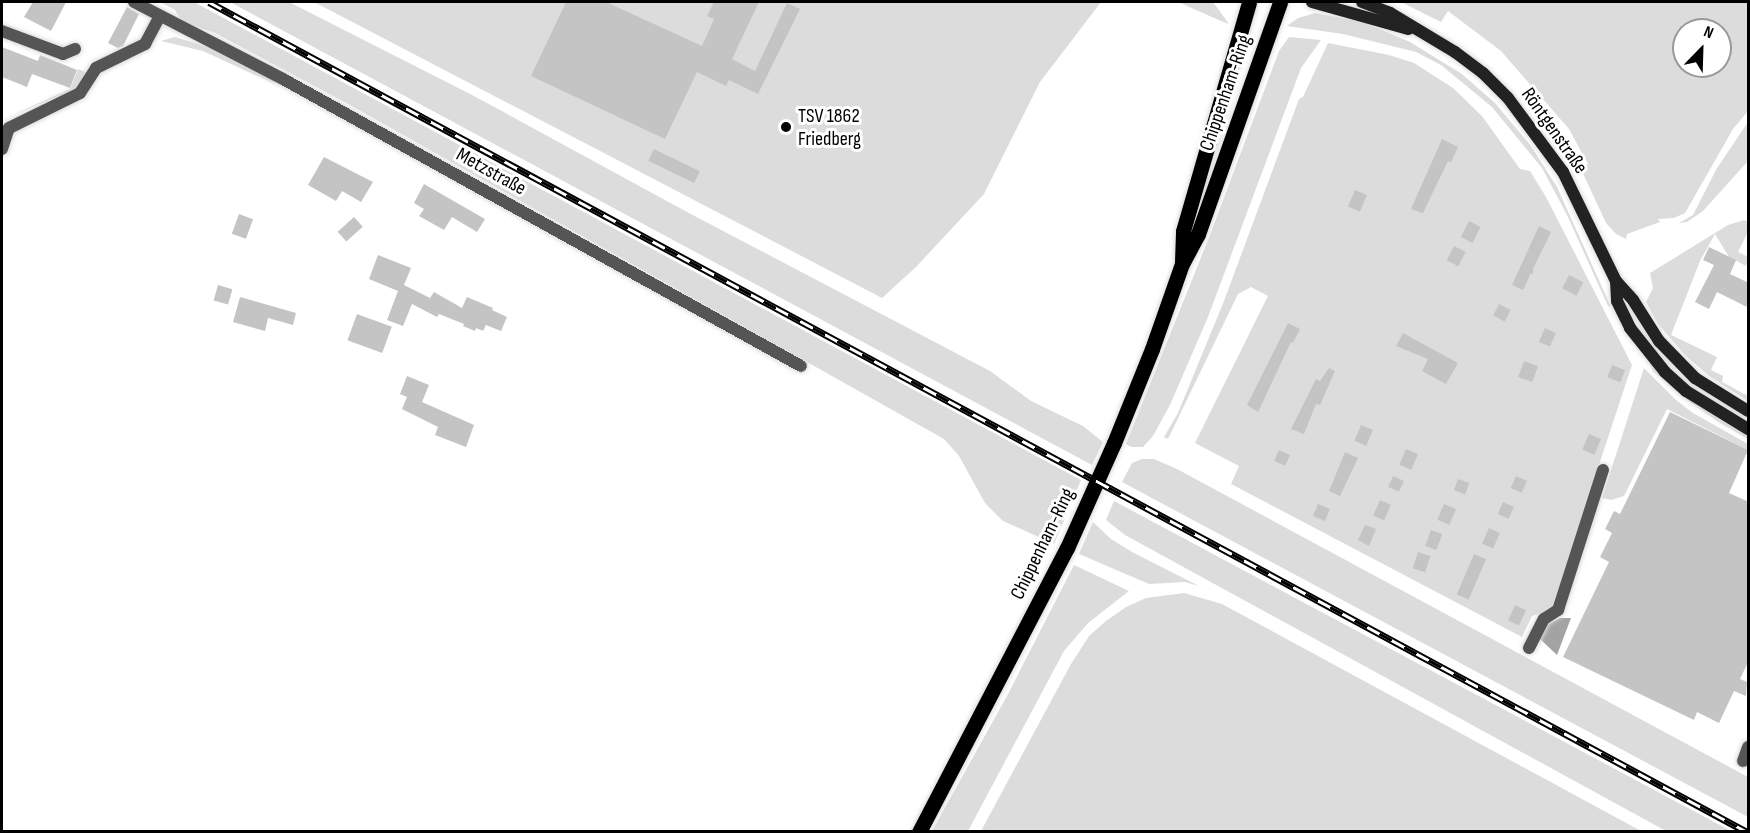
<!DOCTYPE html>
<meta charset="utf-8">
<style>
body{margin:0}
#map{position:relative;width:1750px;height:833px;overflow:hidden;background:#fff;font-family:"Sofia Sans Condensed",sans-serif}
div>[style]{position:absolute}
.green>*{inset:0;background:#dcdcdc}
.water>*{inset:0;background:#a3a3a3}
.building>*{inset:0;background:#c4c4c4;transform-origin:0 0}
.roads{filter:drop-shadow(0 0 2px #dbdbdb) drop-shadow(0 0 2px #dbdbdb)}
.street>*{height:12px;margin:-6px;padding:0 6px;transform-origin:6px;border-radius:6px;background:#555}
.secondary>*{height:12px;margin:-6px;padding:0 6px;transform-origin:6px;border-radius:6px;background:#222}
.primary>*{height:15px;margin:-7.5px;padding:0 7.5px;transform-origin:7.5px;border-radius:7.5px;background:#000}
.rail>*{height:7px;margin-top:-3.5px;transform-origin:0;background:repeating-linear-gradient(90deg,#fff 0 14px,#000 0 28px);box-sizing:border-box;border-block:2px solid #000}
.dots>*{width:16px;height:16px;translate:-50% -50%;box-sizing:border-box;border:3px solid #fff;border-radius:50%}
span{translate:-50% -50%;white-space:nowrap;text-align:center;line-height:1.15;-webkit-text-stroke:6px #fff;paint-order:stroke}
.street-label{font-size:20px;color:#000}
.poi-label{font-size:20px;color:#000}
.left{translate:0 -50%;text-align:left}
.frame{position:absolute;inset:0;border:3px solid #000;pointer-events:none}
.north{position:absolute;left:1672px;top:18px;width:60px;height:60px;box-sizing:border-box;background:#fff;border:2px solid #999;border-radius:50%;rotate:23deg;font-size:16px;font-weight:700;line-height:24px;text-align:center;color:#000}
.north::after{content:'';display:block;margin:auto;width:21px;height:27px;background:#000;clip-path:polygon(50% 0,100% 100%,50% 72%,0 100%)}
</style>
<div id="map">
<div class="green">
<div style="clip-path:polygon(160px 2px,194px 2px,1081px 480px,1054px 544px,1003px 521px,985px 503px,959px 456px,944px 439px,348px 104px,215px 33px,182px 22px,175px 10px)"></div>
<div style="clip-path:polygon(230px 2px,289px 2px,474px 96px,687px 212px,990px 371px,1031px 401px,1083px 426px,1103px 442px,1092px 465px)"></div>
<div style="clip-path:polygon(314px 2px,1101px 2px,1040px 82px,984px 194px,916px 267px,882px 298px)"></div>
<div style="clip-path:polygon(1178px 2px,1213px 2px,1229px 24px,1221px 21px)"></div>
<div style="clip-path:polygon(evenodd,1401px 2px,1748px 2px,1748px 111px,1733px 129px,1685px 213px,1674px 218px,1658px 219px,1660px 222px,1627px 234px,1626px 239px,1616px 234px,1606px 223px,1580px 167px,1588px 164px,1569px 129px,1501px 51px,1448px 11px,1441px 22px,1401px 2px,1684px 30px,1720px 30px,1720px 66px,1684px 66px,1684px 30px)"></div>
<div style="clip-path:polygon(1315px 13px,1363px 22px,1410px 42px,1462px 74px,1495px 103px,1531px 146px,1557px 187px,1611px 307px,1608px 306px,1567px 215px,1542px 168px,1492px 107px,1441px 65px,1416px 52px,1343px 34px,1287px 26px,1298px 18px)"></div>
<div style="clip-path:polygon(175px 37px,214px 49px,273px 80px,273px 83px,203px 51px,161px 41px)"></div>
<div style="clip-path:polygon(1289px 37px,1321px 40px,1301px 68px,1208px 317px,1170px 405px,1153px 436px,1143px 447px,1131px 447px,1126px 444px,1210px 235px,1279px 51px)"></div>
<div style="clip-path:polygon(1328px 43px,1389px 55px,1414px 63px,1453px 88px,1482px 116px,1520px 169px,1530px 171px,1546px 197px,1632px 365px,1551px 610px,1532px 616px,1522px 637px,1231px 484px,1239px 466px,1195px 443px,1268px 296px,1251px 287px,1238px 294px,1168px 439px,1164px 437px,1178px 413px,1224px 301px,1299px 99px,1303px 97px)"></div>
<div style="clip-path:polygon(78px 69px,87px 73px,80px 87px,6px 118px,70px 89px)"></div>
<div style="clip-path:polygon(1748px 122px,1748px 161px,1703px 211px,1687px 222px,1679px 223px,1693px 215px,1717px 168px)"></div>
<div style="clip-path:polygon(1744px 220px,1748px 222px,1748px 232px,1738px 252px,1748px 257px,1746px 266px,1729px 257px,1715px 234px,1700px 261px,1671px 335px,1717px 357px,1711px 370px,1723px 376px,1722px 382px,1748px 396px,1748px 401px,1709px 376px,1685px 355px,1658px 324px,1646px 302px,1653px 288px,1650px 273px,1728px 225px)"></div>
<div style="clip-path:polygon(1649px 361px,1692px 400px,1748px 435px,1748px 439px,1717px 421px,1684px 398px,1653px 371px)"></div>
<div style="clip-path:polygon(1644px 368px,1676px 400px,1693px 413px,1748px 444px,1748px 450px,1667px 409px,1624px 496px,1611px 500px,1602px 498px)"></div>
<div style="clip-path:polygon(1142px 459px,1154px 459px,1177px 469px,1748px 777px,1748px 817px,1122px 482px,1132px 463px)"></div>
<div style="clip-path:polygon(1114px 501px,1731px 831px,1666px 831px,1125px 535px,1106px 520px)"></div>
<div style="clip-path:polygon(1093px 522px,1111px 539px,1132px 552px,1199px 586px,1185px 582px,1149px 584px,1079px 554px)"></div>
<div style="clip-path:polygon(1074px 565px,1129px 591px,1088px 623px,1064px 651px,968px 831px,932px 831px,1008px 694px)"></div>
<div style="clip-path:polygon(1184px 593px,1222px 604px,1641px 831px,981px 831px,1071px 664px,1089px 636px,1106px 621px,1126px 607px,1146px 598px)"></div>
</div>
<div class="water">
<div style="clip-path:polygon(1560px 618px,1571px 618px,1557px 655px,1539px 638px,1548px 624px)"></div>
</div>
<div class="building">
<div style="clip-path:polygon(33px 2px,66px 2px,51px 31px,24px 17px)"></div>
<div style="clip-path:polygon(566px 2px,606px 2px,702px 46px,714px 19px,707px 16px,714px 2px,759px 2px,732px 59px,755px 71px,787px 3px,800px 9px,758px 94px,729px 80px,726px 86px,697px 72px,665px 139px,531px 76px)"></div>
<div style="clip-path:polygon(127px 7px,139px 14px,123px 46px,118px 48px,108px 43px)"></div>
<div style="clip-path:polygon(2px 47px,38px 61px,40px 55px,77px 70px,70px 88px,32px 74px,27px 87px,2px 77px)"></div>
<div style="clip-path:polygon(1442px 139px,1458px 147px,1451px 162px,1448px 161px,1423px 213px,1411px 209px)"></div>
<div style="left:654px;top:149px;width:51px;height:13px;rotate:26deg"></div>
<div style="clip-path:polygon(324px 157px,373px 182px,361px 202px,342px 191px,336px 201px,308px 185px)"></div>
<div style="clip-path:polygon(424px 184px,485px 219px,477px 232px,452px 217px,444px 230px,419px 216px,424px 209px,414px 203px)"></div>
<div style="left:1355px;top:190px;width:13px;height:18px;rotate:23deg"></div>
<div style="left:239px;top:214px;width:15px;height:21px;rotate:20deg"></div>
<div style="left:354px;top:217px;width:13px;height:22px;rotate:48deg"></div>
<div style="left:1469px;top:221px;width:13px;height:18px;rotate:27deg"></div>
<div style="clip-path:polygon(1539px 226px,1551px 232px,1533px 269px,1533px 274px,1531px 273px,1523px 290px,1512px 285px)"></div>
<div style="left:1454px;top:246px;width:13px;height:16px;rotate:27deg"></div>
<div style="clip-path:polygon(1709px 247px,1736px 260px,1730px 274px,1749px 283px,1749px 308px,1717px 292px,1709px 309px,1695px 302px,1714px 265px,1703px 260px)"></div>
<div style="clip-path:polygon(378px 255px,411px 268px,404px 285px,430px 298px,434px 292px,462px 308px,467px 297px,493px 308px,492px 310px,507px 317px,501px 331px,486px 325px,483px 331px,476px 328px,475px 331px,463px 326px,464px 324px,439px 314px,437px 317px,412px 304px,403px 326px,387px 320px,398px 291px,369px 279px)"></div>
<div style="left:1569px;top:275px;width:16px;height:15px;rotate:27deg"></div>
<div style="left:218px;top:285px;width:15px;height:16px;rotate:16deg"></div>
<div style="clip-path:polygon(240px 297px,296px 313px,293px 325px,268px 318px,265px 331px,233px 322px)"></div>
<div style="left:1499px;top:304px;width:13px;height:13px;rotate:27deg"></div>
<div style="left:357px;top:314px;width:37px;height:28px;rotate:20deg"></div>
<div style="clip-path:polygon(1288px 323px,1300px 329px,1293px 343px,1291px 342px,1258px 412px,1247px 405px)"></div>
<div style="left:1545px;top:328px;width:12px;height:15px;rotate:24deg"></div>
<div style="clip-path:polygon(1403px 333px,1458px 363px,1446px 384px,1422px 371px,1428px 359px,1396px 346px)"></div>
<div style="left:1524px;top:361px;width:15px;height:17px;rotate:20deg"></div>
<div style="left:1612px;top:365px;width:14px;height:13px;rotate:21deg"></div>
<div style="clip-path:polygon(1329px 368px,1335px 371px,1320px 405px,1316px 404px,1304px 434px,1291px 429px,1316px 379px,1320px 381px)"></div>
<div style="clip-path:polygon(407px 376px,429px 385px,422px 402px,474px 425px,466px 447px,435px 435px,438px 427px,402px 409px,407px 397px,400px 394px)"></div>
<div style="clip-path:polygon(1670px 412px,1748px 450px,1729px 493px,1749px 502px,1749px 660px,1740px 679px,1747px 682px,1746px 696px,1734px 691px,1719px 723px,1697px 712px,1694px 720px,1563px 657px,1609px 562px,1600px 557px,1612px 533px,1605px 529px,1614px 511px,1620px 514px)"></div>
<div style="left:1361px;top:425px;width:13px;height:17px;rotate:23deg"></div>
<div style="left:1589px;top:434px;width:13px;height:17px;rotate:23deg"></div>
<div style="left:1406px;top:449px;width:13px;height:17px;rotate:23deg"></div>
<div style="left:1279px;top:450px;width:12px;height:12px;rotate:24deg"></div>
<div style="clip-path:polygon(1345px 452px,1358px 458px,1340px 496px,1329px 491px)"></div>
<div style="left:1393px;top:476px;width:12px;height:12px;rotate:24deg"></div>
<div style="left:1516px;top:476px;width:12px;height:13px;rotate:24deg"></div>
<div style="left:1458px;top:479px;width:12px;height:12px;rotate:20deg"></div>
<div style="left:1380px;top:500px;width:12px;height:17px;rotate:24deg"></div>
<div style="left:1503px;top:502px;width:12px;height:13px;rotate:24deg"></div>
<div style="left:1318px;top:504px;width:13px;height:13px;rotate:23deg"></div>
<div style="left:1444px;top:504px;width:13px;height:17px;rotate:23deg"></div>
<div style="clip-path:polygon(1365px 525px,1376px 529px,1369px 546px,1358px 540px)"></div>
<div style="left:1489px;top:528px;width:12px;height:17px;rotate:24deg"></div>
<div style="left:1431px;top:530px;width:12px;height:17px;rotate:20deg"></div>
<div style="left:1418px;top:552px;width:13px;height:17px;rotate:18deg"></div>
<div style="left:1474px;top:554px;width:13px;height:44px;rotate:23deg"></div>
<div style="left:1515px;top:605px;width:12px;height:17px;rotate:24deg"></div>
</div>
<div class="roads">
<div class="street">
<div style="left:134px;top:2px;width:168px;rotate:27.3deg"></div>
<div style="left:283px;top:79px;width:592px;rotate:28.99deg"></div>
<div style="left:2px;top:31px;width:65px;rotate:20.7deg"></div>
<div style="left:63px;top:54px;width:13px;rotate:-23deg"></div>
<div style="left:2px;top:149px;width:22px;rotate:-72deg"></div>
<div style="left:9px;top:128px;width:79px;rotate:-26.2deg"></div>
<div style="left:80px;top:93px;width:30px;rotate:-57deg"></div>
<div style="left:96px;top:68px;width:55px;rotate:-26.1deg"></div>
<div style="left:145px;top:44px;width:32px;rotate:-62deg"></div>
<div style="left:1529px;top:648px;width:33px;rotate:-63deg"></div>
<div style="left:1544px;top:619px;width:17px;rotate:-33deg"></div>
<div style="left:1558px;top:610px;width:147px;rotate:-72.2deg"></div>
<div style="left:1743px;top:761px;width:15px;rotate:-70deg"></div>
</div>
<div class="secondary">
<div style="left:1312px;top:2px;width:100px;rotate:15.7deg"></div>
<div style="left:1362px;top:2px;width:30px;rotate:21deg"></div>
<div style="left:1390px;top:13px;width:76px;rotate:31deg"></div>
<div style="left:1455px;top:52px;width:35px;rotate:37deg"></div>
<div style="left:1483px;top:73px;width:35px;rotate:45deg"></div>
<div style="left:1508px;top:98px;width:92px;rotate:53.4deg"></div>
<div style="left:1563px;top:172px;width:121px;rotate:64.1deg"></div>
<div style="left:1616px;top:281px;width:25px;rotate:48deg"></div>
<div style="left:1633px;top:300px;width:49px;rotate:57.6deg"></div>
<div style="left:1659px;top:341px;width:52px;rotate:45.8deg"></div>
<div style="left:1695px;top:378px;width:62px;rotate:31.9deg"></div>
<div style="left:1616px;top:281px;width:20px;rotate:87deg"></div>
<div style="left:1617px;top:301px;width:30px;rotate:64deg"></div>
<div style="left:1630px;top:328px;width:56px;rotate:51.5deg"></div>
<div style="left:1665px;top:372px;width:28px;rotate:42deg"></div>
<div style="left:1686px;top:391px;width:73px;rotate:31.5deg"></div>
</div>
<div class="primary">
<div style="left:1182px;top:261px;width:30px;rotate:-88deg"></div>
<div style="left:1183px;top:231px;width:238px;rotate:-73.9deg"></div>
<div style="left:919px;top:832px;width:320px;rotate:-62.5deg"></div>
<div style="left:1067px;top:548px;width:115px;rotate:-65.9deg"></div>
<div style="left:1114px;top:443px;width:101px;rotate:-68deg"></div>
<div style="left:1152px;top:349px;width:90px;rotate:-70.6deg"></div>
<div style="left:1182px;top:264px;width:34px;rotate:-62deg"></div>
<div style="left:1198px;top:234px;width:246px;rotate:-70.5deg"></div>
</div>
</div>
<div class="rail">
<div style="left:209px;top:2px;width:1748px;rotate:28.35deg"></div>
</div>
<div class="dots">
<div style="left:786px;top:127px;background:#000"></div>
</div>
<div class="street-label">
<span style="left:1226px;top:93px;rotate:-71deg">Chippenham-Ring</span>
<span style="left:1554px;top:131px;rotate:55deg">Röntgenstraße</span>
<span style="left:491px;top:172px;rotate:29deg">Metzstraße</span>
<span style="left:1043px;top:544px;rotate:-64deg">Chippenham-Ring</span>
</div>
<div class="poi-label">
<span class="left" style="left:798px;top:128px">TSV 1862<br>Friedberg</span>
</div>
<div class="frame"></div>
<div class="north">N</div>
</div>
